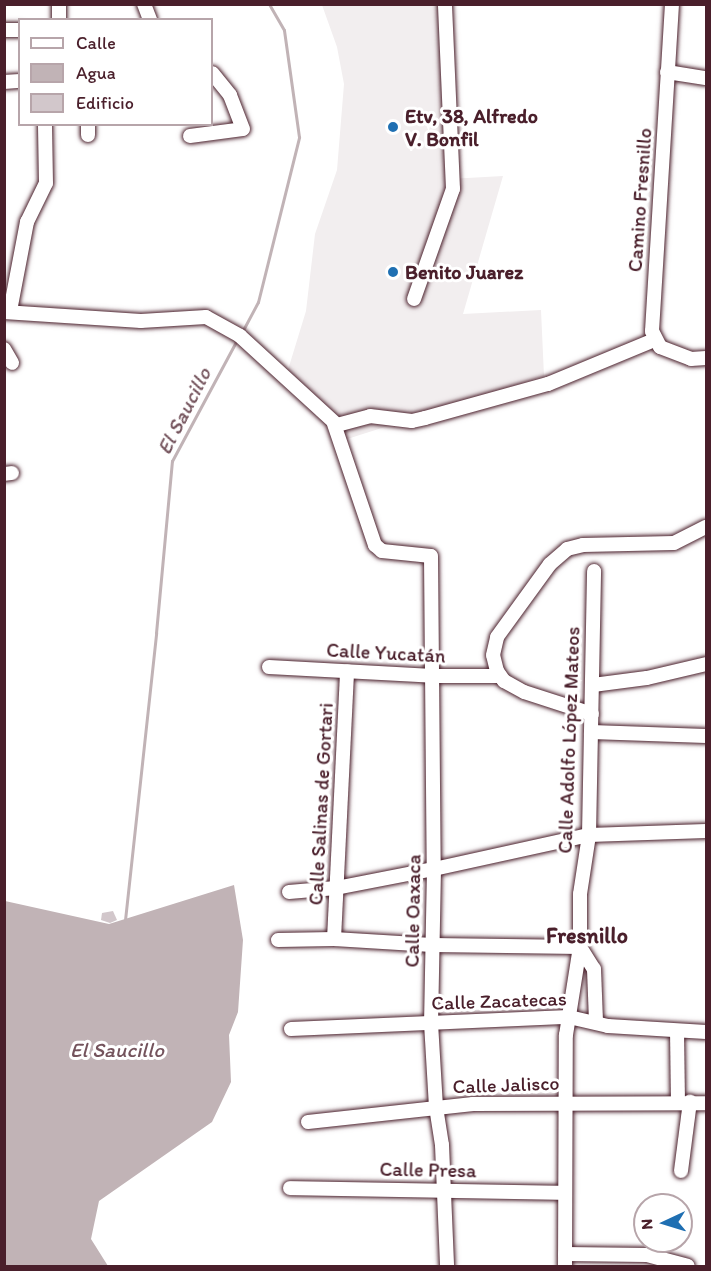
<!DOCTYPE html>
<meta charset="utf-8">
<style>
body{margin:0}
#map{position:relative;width:711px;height:1271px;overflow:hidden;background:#fff;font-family:Itim,sans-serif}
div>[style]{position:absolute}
.built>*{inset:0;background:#f2eeef}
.water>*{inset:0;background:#c1b3b6}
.stream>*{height:3px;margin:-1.5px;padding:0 1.5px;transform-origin:1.5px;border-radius:1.5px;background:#c1b3b6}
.building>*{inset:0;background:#d2c7cb}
.roads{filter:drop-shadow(0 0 2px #4a1f2b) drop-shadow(0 0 2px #4a1f2b)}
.minor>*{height:14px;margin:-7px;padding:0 7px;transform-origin:7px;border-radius:7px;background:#fff}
.dots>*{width:16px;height:16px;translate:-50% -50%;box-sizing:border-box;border:3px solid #fff;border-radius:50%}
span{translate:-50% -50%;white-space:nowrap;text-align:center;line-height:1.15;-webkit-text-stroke:6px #fff;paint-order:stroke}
.poi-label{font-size:20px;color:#4a1f2b;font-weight:700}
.left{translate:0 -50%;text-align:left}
.street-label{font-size:20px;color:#4a1f2b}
.water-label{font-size:21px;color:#74535c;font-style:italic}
.quarter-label{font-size:22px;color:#4a1f2b;font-weight:700}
.frame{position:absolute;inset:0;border:6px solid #4a1f2b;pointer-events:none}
.legend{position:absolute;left:18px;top:18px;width:195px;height:108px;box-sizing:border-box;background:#fff;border:2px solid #b7a5aa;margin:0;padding:8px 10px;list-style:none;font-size:18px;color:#4a1f2b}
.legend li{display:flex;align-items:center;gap:12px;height:30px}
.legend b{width:30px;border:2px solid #b7a5aa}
.north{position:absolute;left:633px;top:1193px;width:60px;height:60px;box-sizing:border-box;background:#fff;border:2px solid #b7a5aa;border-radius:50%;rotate:266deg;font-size:16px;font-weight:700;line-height:24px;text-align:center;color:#4a1f2b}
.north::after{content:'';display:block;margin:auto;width:21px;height:27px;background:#1f6fb2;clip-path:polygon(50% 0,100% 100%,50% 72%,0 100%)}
</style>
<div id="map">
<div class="built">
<div style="clip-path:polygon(322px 5px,438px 5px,449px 179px,503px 176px,463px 314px,541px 310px,544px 376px,341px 441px,287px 373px,306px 311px,315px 234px,337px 170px,344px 84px,337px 47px)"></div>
</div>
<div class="water">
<div style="clip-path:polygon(234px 885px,243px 940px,238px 1012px,229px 1035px,231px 1082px,212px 1122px,99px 1201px,91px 1239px,108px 1266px,5px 1266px,5px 901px,109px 924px)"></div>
</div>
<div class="stream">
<div style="left:242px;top:332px;width:34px;rotate:-62deg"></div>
<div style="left:258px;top:302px;width:170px;rotate:-76deg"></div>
<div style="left:299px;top:137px;width:108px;rotate:-98deg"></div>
<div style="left:284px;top:30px;width:30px;rotate:-120deg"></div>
<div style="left:125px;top:920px;width:289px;rotate:-83.8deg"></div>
<div style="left:156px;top:633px;width:173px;rotate:-84.7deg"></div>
<div style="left:172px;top:461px;width:137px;rotate:-61.8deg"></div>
</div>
<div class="building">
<div style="clip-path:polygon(113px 911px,117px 920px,110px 923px,101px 920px,102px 913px)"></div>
</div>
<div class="roads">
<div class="minor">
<div style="left:144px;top:4px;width:17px;rotate:69deg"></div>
<div style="left:672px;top:4px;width:328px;rotate:93.5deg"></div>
<div style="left:652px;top:331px;width:18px;rotate:63deg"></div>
<div style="left:660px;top:347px;width:33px;rotate:21deg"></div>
<div style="left:691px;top:359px;width:15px;rotate:-4deg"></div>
<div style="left:59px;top:20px;width:16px;rotate:-90deg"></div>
<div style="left:4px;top:30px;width:16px"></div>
<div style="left:667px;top:72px;width:39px;rotate:9deg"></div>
<div style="left:4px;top:82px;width:16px;rotate:-4deg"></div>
<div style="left:88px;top:124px;width:11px;rotate:90deg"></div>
<div style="left:190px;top:136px;width:53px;rotate:-7.5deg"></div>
<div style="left:243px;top:129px;width:36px;rotate:-111deg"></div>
<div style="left:230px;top:95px;width:28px;rotate:-129deg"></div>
<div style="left:414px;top:299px;width:117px;rotate:-70.5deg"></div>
<div style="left:453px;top:189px;width:185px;rotate:-92.5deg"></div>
<div style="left:10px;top:311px;width:91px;rotate:-79.2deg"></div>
<div style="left:27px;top:222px;width:43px;rotate:-64deg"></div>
<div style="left:46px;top:183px;width:59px;rotate:-91deg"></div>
<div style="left:4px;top:312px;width:137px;rotate:3.8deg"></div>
<div style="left:141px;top:321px;width:65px;rotate:-3.5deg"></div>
<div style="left:206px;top:317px;width:39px;rotate:29deg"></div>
<div style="left:240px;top:336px;width:132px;rotate:42.5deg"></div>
<div style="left:337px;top:425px;width:34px;rotate:-15deg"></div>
<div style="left:370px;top:416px;width:42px;rotate:6.8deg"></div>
<div style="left:412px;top:421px;width:13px;rotate:-13deg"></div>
<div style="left:425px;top:418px;width:128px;rotate:-15.5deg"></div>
<div style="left:548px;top:384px;width:115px;rotate:-22.5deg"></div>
<div style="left:4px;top:349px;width:16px;rotate:60deg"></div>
<div style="left:334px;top:424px;width:128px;rotate:71.3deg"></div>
<div style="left:375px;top:545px;width:9px;rotate:41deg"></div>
<div style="left:382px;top:551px;width:49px;rotate:5.8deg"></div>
<div style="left:431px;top:556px;width:313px;rotate:89.5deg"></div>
<div style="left:434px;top:869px;width:154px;rotate:91.1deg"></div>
<div style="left:431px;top:1023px;width:84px;rotate:86.6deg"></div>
<div style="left:436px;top:1107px;width:38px;rotate:81deg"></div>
<div style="left:442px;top:1145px;width:121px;rotate:87.6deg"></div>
<div style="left:4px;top:474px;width:8px;rotate:-7deg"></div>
<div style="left:269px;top:667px;width:164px;rotate:3.1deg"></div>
<div style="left:433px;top:676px;width:67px"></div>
<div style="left:593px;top:685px;width:54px;rotate:-7.4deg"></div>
<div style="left:647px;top:678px;width:61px;rotate:-13.3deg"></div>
<div style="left:592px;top:714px;width:71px;rotate:-162.1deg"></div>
<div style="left:524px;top:692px;width:23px;rotate:-151deg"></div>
<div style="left:504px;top:681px;width:12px;rotate:-125deg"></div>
<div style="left:497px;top:671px;width:16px;rotate:-104deg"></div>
<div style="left:493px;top:655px;width:18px;rotate:-77deg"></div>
<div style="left:497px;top:637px;width:90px;rotate:-54deg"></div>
<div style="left:550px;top:564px;width:23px;rotate:-41deg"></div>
<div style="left:567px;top:549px;width:16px;rotate:-14deg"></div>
<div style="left:583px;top:545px;width:91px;rotate:-1.3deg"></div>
<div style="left:674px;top:543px;width:36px;rotate:-27deg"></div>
<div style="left:591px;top:732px;width:115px;rotate:2deg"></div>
<div style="left:289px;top:892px;width:47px;rotate:-4.9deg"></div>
<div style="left:336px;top:888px;width:100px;rotate:-11deg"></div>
<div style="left:434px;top:869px;width:159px;rotate:-12.4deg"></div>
<div style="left:589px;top:835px;width:117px;rotate:-2deg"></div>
<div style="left:334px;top:939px;width:268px;rotate:-87.2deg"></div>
<div style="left:278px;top:940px;width:56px;rotate:-1deg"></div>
<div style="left:334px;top:939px;width:98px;rotate:3.5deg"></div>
<div style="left:432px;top:945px;width:148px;rotate:0.8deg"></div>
<div style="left:580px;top:947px;width:26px;rotate:58deg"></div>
<div style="left:594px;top:969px;width:53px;rotate:87.8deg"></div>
<div style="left:291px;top:1029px;width:278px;rotate:-2.5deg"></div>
<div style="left:569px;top:1017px;width:40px;rotate:13deg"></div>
<div style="left:608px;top:1026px;width:98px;rotate:3.5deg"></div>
<div style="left:677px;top:1031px;width:72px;rotate:89.2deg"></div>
<div style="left:308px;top:1122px;width:166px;rotate:-6.2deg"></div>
<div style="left:473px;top:1104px;width:233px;rotate:-0.2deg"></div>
<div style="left:681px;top:1171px;width:70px;rotate:-82.6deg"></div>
<div style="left:290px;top:1188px;width:275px;rotate:1deg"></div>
<div style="left:565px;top:1254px;width:82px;rotate:0.7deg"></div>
<div style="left:647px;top:1255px;width:42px;rotate:15deg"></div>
<div style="left:565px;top:1266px;width:231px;rotate:-89.8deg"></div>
<div style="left:566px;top:1035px;width:89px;rotate:-81deg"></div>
<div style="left:580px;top:947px;width:53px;rotate:-90deg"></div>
<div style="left:580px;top:894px;width:60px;rotate:-81.3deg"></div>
<div style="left:589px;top:835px;width:264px;rotate:-88.9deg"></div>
</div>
</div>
<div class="dots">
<div style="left:393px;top:127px;background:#1f6fb2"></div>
<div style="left:393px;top:272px;background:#1f6fb2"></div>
</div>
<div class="poi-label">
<span class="left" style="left:405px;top:128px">Etv, 38, Alfredo<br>V. Bonfil</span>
<span class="left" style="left:405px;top:272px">Benito Juarez</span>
</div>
<div class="street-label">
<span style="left:640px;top:200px;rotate:-86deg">Camino Fresnillo</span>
<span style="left:386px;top:653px;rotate:3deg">Calle Yucatán</span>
<span style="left:569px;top:740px;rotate:-88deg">Calle Adolfo López Mateos</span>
<span style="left:321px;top:804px;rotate:-87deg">Calle Salinas de Gortari</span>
<span style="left:413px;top:911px;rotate:-89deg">Calle Oaxaca</span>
<span style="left:499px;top:1001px;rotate:-2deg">Calle Zacatecas</span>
<span style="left:506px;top:1085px;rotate:-2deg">Calle Jalisco</span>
<span style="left:428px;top:1170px;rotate:1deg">Calle Presa</span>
</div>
<div class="water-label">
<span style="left:184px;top:411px;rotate:-63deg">El Saucillo</span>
<span style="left:117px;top:1050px">El Saucillo</span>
</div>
<div class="quarter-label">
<span style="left:587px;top:936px">Fresnillo</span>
</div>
<div class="frame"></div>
<ul class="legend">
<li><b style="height:8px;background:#fff"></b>Calle</li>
<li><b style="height:16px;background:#c1b3b6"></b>Agua</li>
<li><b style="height:16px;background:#d2c7cb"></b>Edificio</li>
</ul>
<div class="north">N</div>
</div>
